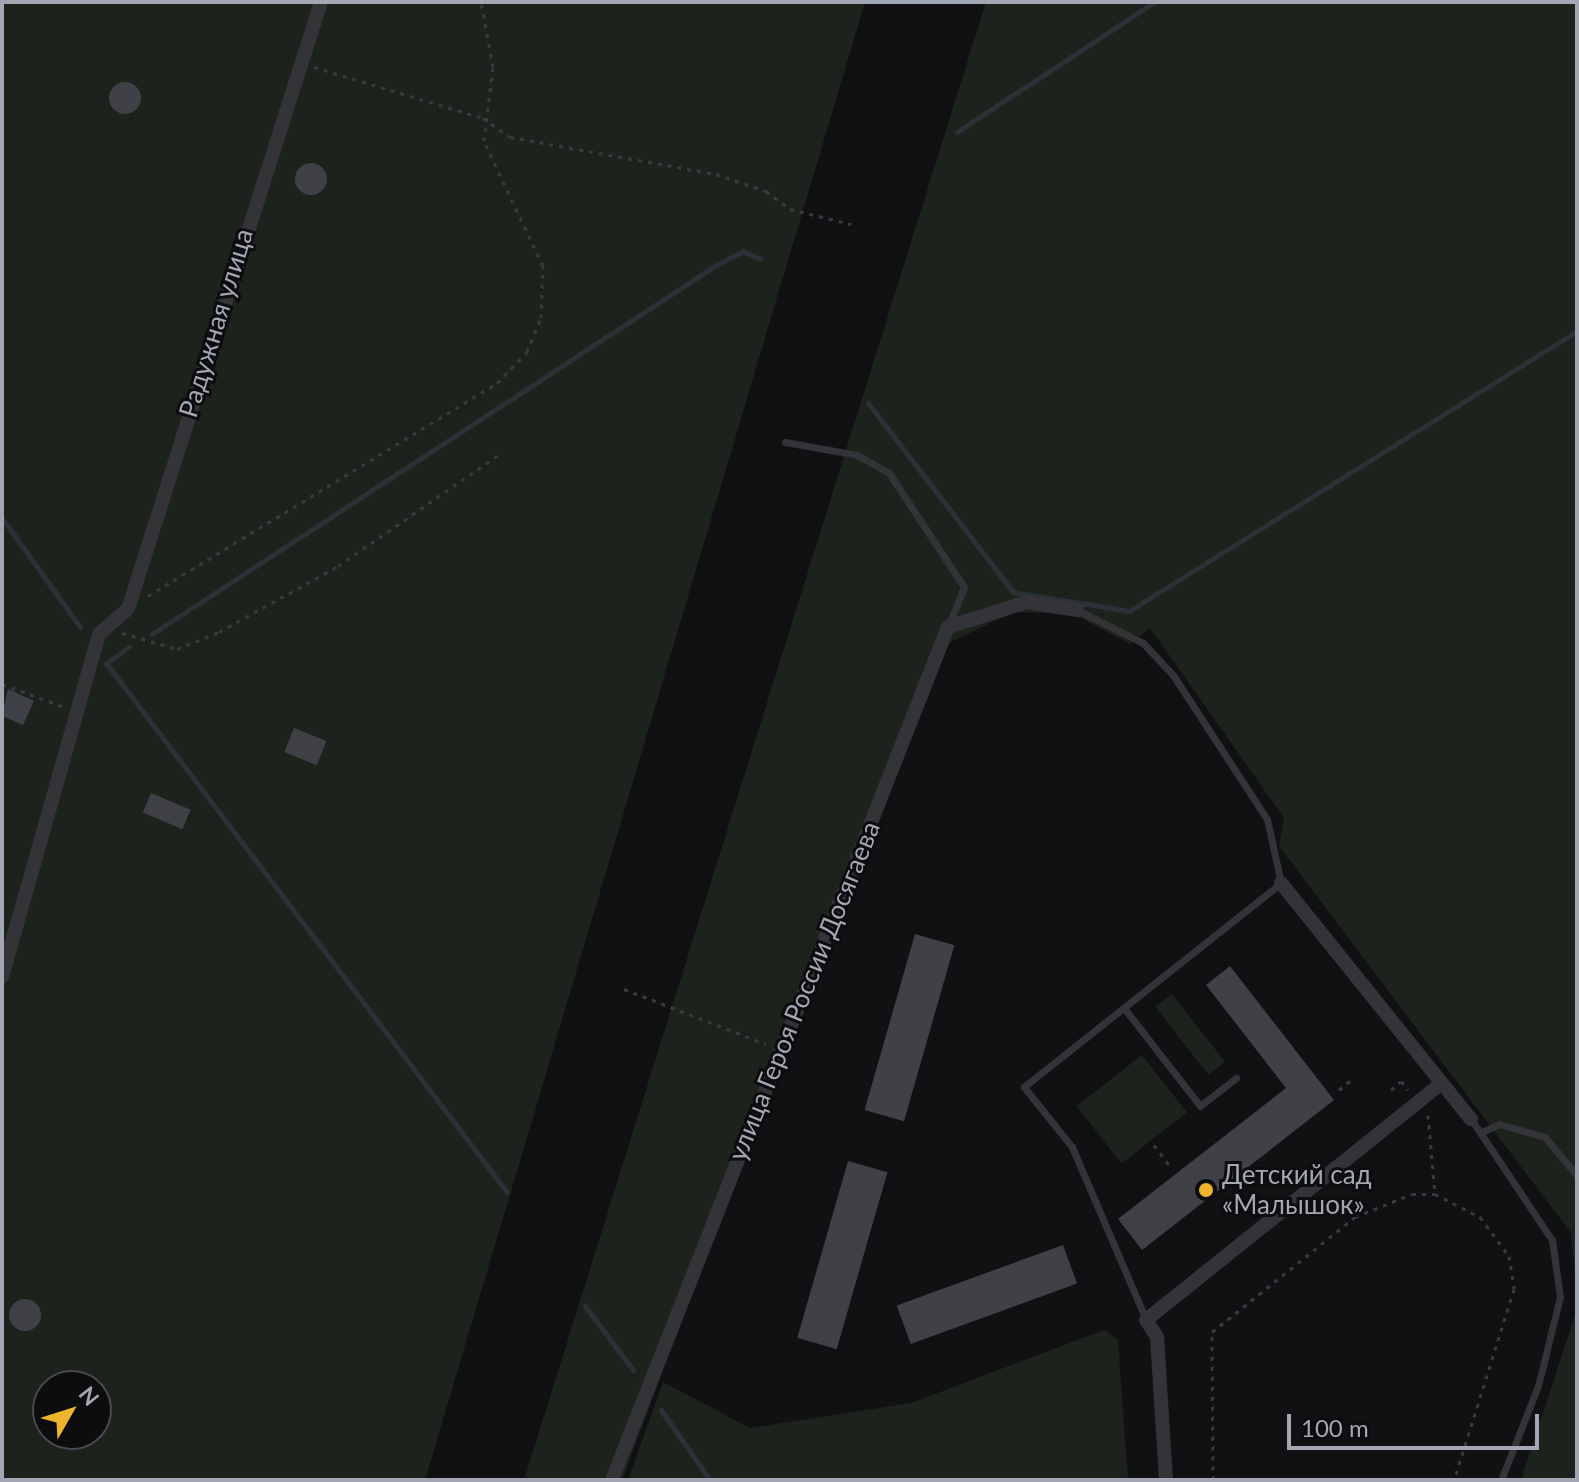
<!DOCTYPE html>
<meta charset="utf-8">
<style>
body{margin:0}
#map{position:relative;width:1579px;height:1482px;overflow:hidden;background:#111113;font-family:Lato,sans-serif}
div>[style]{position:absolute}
.green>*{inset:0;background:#1c231d;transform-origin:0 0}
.stream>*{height:5px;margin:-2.5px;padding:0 2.5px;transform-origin:2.5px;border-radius:2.5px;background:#2a3238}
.building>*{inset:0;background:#404146;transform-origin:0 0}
.round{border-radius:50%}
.path>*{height:3px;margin-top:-1.5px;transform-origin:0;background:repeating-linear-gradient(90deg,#393a3f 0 4px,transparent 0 10px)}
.lane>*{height:7px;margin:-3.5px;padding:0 3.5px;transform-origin:3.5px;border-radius:3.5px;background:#333338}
.street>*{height:14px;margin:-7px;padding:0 7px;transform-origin:7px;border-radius:7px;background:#333338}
.dots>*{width:22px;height:22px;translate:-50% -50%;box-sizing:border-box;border:4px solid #0d0c0e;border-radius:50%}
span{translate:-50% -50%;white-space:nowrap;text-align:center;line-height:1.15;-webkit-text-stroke:6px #0d0c0e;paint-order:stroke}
.street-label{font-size:26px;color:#a3a7b3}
.poi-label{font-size:26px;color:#a3a7b3}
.left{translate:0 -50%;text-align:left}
.frame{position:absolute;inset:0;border:4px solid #a3a7b3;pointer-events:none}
.north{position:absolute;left:32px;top:1370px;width:80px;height:80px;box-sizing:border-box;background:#0d0c0e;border:2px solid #494a50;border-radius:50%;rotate:51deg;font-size:22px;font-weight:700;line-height:32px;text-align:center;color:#a3a7b3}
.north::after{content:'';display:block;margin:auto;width:28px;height:36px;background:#efb42e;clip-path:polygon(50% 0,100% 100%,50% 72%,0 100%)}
.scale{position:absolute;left:1287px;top:1414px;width:252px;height:36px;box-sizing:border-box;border:4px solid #a3a7b3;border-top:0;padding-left:10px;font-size:24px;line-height:28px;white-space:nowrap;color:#a3a7b3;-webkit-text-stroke:6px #0d0c0e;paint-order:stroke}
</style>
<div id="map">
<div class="green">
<div style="clip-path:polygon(evenodd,2px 2px,865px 2px,425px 1480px,2px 1480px,2px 2px,48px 1386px,96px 1386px,96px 1434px,48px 1434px,48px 1386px)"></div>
<div style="clip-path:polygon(986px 2px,1577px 2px,1577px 1293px,1571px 1233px,1279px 846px,1284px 818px,1150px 628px,1130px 644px,1073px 614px,1013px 612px,951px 642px,938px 636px,622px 1480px,524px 1480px)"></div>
<div style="left:1172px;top:994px;width:86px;height:21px;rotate:52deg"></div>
<div style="left:1142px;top:1055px;width:73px;height:83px;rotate:52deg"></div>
<div style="clip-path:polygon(1577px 1309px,1577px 1480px,1521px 1480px)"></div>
<div style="clip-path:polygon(1104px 1330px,1118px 1340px,1128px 1480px,628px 1480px,663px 1382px,750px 1428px,911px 1403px)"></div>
</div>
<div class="stream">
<div style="left:957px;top:132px;width:236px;rotate:-33.4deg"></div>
<div style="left:868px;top:403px;width:238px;rotate:52.5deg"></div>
<div style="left:1013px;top:592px;width:118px;rotate:9.3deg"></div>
<div style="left:1129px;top:611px;width:528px;rotate:-32.01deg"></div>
<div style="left:2px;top:518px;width:134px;rotate:54.4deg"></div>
<div style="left:152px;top:634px;width:674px;rotate:-33.19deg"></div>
<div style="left:716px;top:265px;width:30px;rotate:-27deg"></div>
<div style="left:743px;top:251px;width:19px;rotate:25deg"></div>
<div style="left:129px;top:647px;width:28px;rotate:145deg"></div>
<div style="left:106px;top:663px;width:664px;rotate:52.84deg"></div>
<div style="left:585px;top:1306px;width:80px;rotate:53.1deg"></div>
<div style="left:661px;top:1410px;width:85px;rotate:55deg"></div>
</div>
<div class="building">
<div class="round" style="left:109px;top:82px;width:32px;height:32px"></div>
<div class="round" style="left:295px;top:163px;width:32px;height:32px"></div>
<div style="clip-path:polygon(8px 689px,34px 701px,23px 725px,2px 716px)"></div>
<div style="left:294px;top:728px;width:35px;height:26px;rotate:22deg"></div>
<div style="left:151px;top:793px;width:43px;height:21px;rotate:23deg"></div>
<div style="left:915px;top:934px;width:41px;height:183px;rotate:16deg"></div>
<div style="clip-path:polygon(1230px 966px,1334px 1100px,1142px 1250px,1118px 1219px,1286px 1088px,1206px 985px)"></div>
<div style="left:848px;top:1161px;width:41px;height:184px;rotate:16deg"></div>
<div style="left:1063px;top:1245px;width:41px;height:177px;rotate:70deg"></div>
<div class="round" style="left:9px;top:1299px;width:32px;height:32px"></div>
</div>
<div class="path">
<div style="left:314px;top:67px;width:177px;rotate:16.8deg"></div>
<div style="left:483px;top:118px;width:33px;rotate:35deg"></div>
<div style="left:510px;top:137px;width:209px;rotate:10.2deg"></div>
<div style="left:716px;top:174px;width:53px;rotate:18.8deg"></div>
<div style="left:766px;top:191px;width:30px;rotate:37deg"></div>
<div style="left:790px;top:209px;width:63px;rotate:13.8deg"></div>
<div style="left:148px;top:596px;width:409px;rotate:-31.4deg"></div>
<div style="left:497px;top:383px;width:43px;rotate:-45.9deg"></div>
<div style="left:527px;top:352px;width:37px;rotate:-68deg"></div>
<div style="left:541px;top:318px;width:52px;rotate:-87.8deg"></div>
<div style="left:543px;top:266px;width:138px;rotate:-115.3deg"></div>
<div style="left:484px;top:141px;width:75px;rotate:-83.1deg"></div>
<div style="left:493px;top:67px;width:66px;rotate:-100.5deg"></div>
<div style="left:122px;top:633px;width:57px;rotate:16.2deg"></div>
<div style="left:177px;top:649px;width:45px;rotate:-22deg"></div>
<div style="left:219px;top:632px;width:136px;rotate:-29deg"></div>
<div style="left:338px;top:566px;width:198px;rotate:-34.7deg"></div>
<div style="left:2px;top:684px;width:64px;rotate:20.1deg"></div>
<div style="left:624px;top:989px;width:152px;rotate:21.2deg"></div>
<div style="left:1339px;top:1090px;width:17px;rotate:-40deg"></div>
<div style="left:1391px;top:1090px;width:13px;rotate:-42deg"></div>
<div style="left:1401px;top:1081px;width:11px;rotate:52deg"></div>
<div style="left:1428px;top:1115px;width:79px;rotate:84.9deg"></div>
<div style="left:1154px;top:1145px;width:30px;rotate:53deg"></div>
<div style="left:1213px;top:1480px;width:148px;rotate:-90.4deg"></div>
<div style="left:1212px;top:1332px;width:184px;rotate:-38.8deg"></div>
<div style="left:1355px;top:1217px;width:61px;rotate:-22deg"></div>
<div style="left:1412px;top:1194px;width:23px"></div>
<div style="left:1435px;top:1194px;width:51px;rotate:27.1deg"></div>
<div style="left:1480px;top:1217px;width:49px;rotate:53.4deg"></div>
<div style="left:1509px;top:1256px;width:33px;rotate:81deg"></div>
<div style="left:1514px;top:1289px;width:200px;rotate:107.4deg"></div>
</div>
<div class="lane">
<div style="left:785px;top:442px;width:73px;rotate:10.2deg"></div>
<div style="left:857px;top:455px;width:37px;rotate:29deg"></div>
<div style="left:889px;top:473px;width:136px;rotate:56.7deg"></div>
<div style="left:964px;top:587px;width:40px;rotate:112deg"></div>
<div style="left:1077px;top:610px;width:74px;rotate:26.6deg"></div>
<div style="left:1143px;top:643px;width:44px;rotate:46.8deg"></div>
<div style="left:1173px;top:675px;width:172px;rotate:56.9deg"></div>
<div style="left:1267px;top:819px;width:66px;rotate:77.7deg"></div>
<div style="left:1281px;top:883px;width:328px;rotate:141.6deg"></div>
<div style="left:1024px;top:1087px;width:77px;rotate:51.3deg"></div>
<div style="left:1072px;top:1147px;width:188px;rotate:66.8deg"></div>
<div style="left:1124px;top:1008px;width:124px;rotate:52.2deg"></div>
<div style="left:1200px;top:1106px;width:46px;rotate:-37.9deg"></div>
<div style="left:1471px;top:1119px;width:146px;rotate:56.2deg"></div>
<div style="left:1552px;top:1240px;width:58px;rotate:82deg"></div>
<div style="left:1560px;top:1297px;width:92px;rotate:103.9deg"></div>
<div style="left:1538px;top:1386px;width:101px;rotate:111.5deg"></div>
<div style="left:1482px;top:1132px;width:19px;rotate:-25deg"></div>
<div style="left:1499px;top:1124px;width:48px;rotate:15.8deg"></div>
<div style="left:1545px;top:1137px;width:50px;rotate:50.6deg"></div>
</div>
<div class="street">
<div style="left:1281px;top:883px;width:303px;rotate:51.2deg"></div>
<div style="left:2px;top:977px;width:356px;rotate:-74.2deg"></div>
<div style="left:99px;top:634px;width:38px;rotate:-41deg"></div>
<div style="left:128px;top:609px;width:637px;rotate:-72.36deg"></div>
<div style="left:612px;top:1480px;width:917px;rotate:-68.5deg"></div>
<div style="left:948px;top:627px;width:83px;rotate:-17.6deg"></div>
<div style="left:1027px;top:602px;width:51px;rotate:9.1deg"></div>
<div style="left:1166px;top:1480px;width:143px;rotate:-93.6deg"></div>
<div style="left:1157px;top:1337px;width:20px;rotate:-123deg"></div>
<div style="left:1146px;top:1320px;width:379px;rotate:-38.7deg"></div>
</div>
<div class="dots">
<div style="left:1206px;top:1190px;background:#efb42e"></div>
</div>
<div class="street-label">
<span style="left:216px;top:323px;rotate:-73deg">Радужная улица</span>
<span style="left:804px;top:991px;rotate:-68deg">улица Героя России Досягаева</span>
</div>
<div class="poi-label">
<span class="left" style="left:1222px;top:1190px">Детский сад<br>«Малышок»</span>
</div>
<div class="frame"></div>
<div class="north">N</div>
<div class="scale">100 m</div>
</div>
